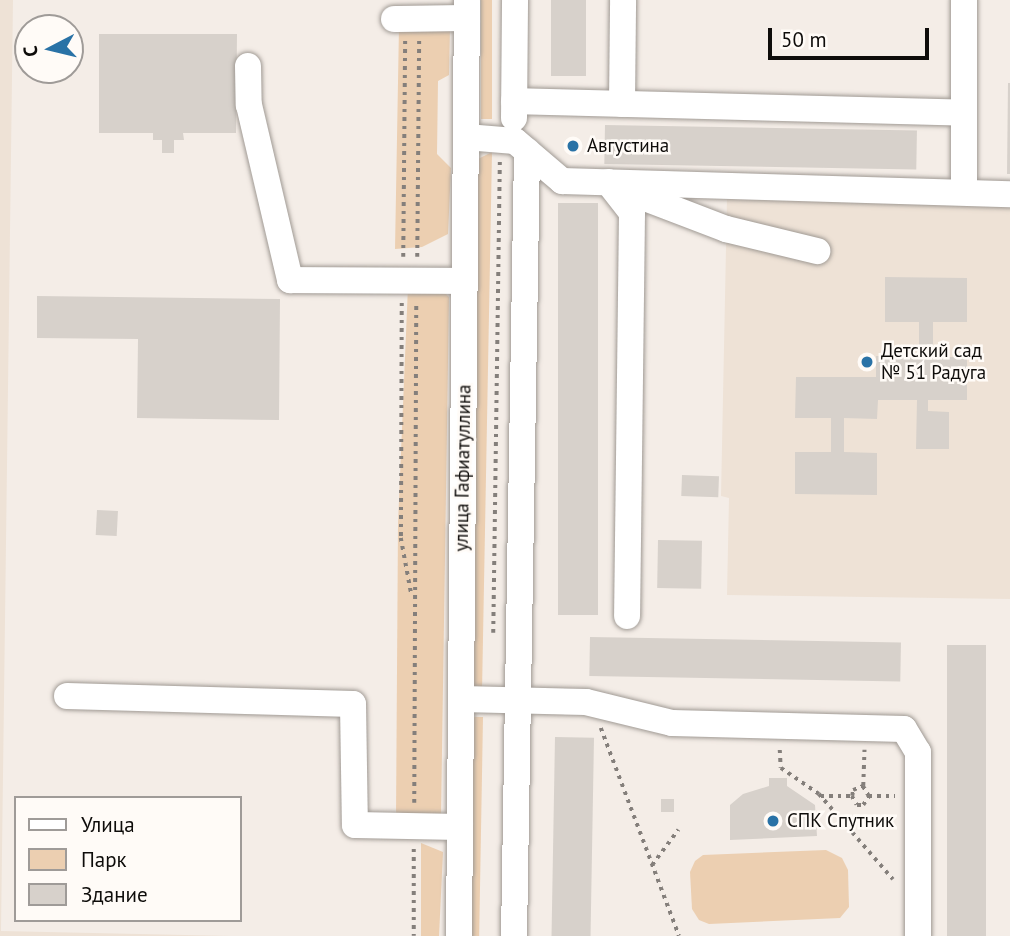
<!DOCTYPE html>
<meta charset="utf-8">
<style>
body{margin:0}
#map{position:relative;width:1010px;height:936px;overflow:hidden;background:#f4ede7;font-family:"PT Sans",sans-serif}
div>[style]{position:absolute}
.built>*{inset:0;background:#eee2d6}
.green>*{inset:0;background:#eccfb1;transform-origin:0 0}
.building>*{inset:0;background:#d7d1cb;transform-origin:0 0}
.path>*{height:3.5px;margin-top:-1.75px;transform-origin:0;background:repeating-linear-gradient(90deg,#847f7b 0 3.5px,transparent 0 8.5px)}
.roads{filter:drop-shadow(0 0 2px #a09a94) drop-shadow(0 0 2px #a09a94)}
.minor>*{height:26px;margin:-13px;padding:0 13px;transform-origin:13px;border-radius:13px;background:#fff}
.dots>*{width:19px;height:19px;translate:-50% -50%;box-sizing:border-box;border:4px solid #fffbf7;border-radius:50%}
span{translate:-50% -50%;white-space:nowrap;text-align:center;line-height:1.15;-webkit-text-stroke:5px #fffbf7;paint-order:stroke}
.poi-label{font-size:19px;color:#0e0c0a}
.left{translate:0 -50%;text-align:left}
.street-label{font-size:19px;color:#0e0c0a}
.legend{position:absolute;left:14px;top:796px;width:228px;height:126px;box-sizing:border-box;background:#fffbf7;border:2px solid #9f9b98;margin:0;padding:9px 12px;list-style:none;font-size:21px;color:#0e0c0a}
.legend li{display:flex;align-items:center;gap:14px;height:35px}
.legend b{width:35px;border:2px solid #9f9b98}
.north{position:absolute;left:14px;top:14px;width:70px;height:70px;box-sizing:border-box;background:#fffbf7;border:2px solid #9f9b98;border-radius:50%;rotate:263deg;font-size:19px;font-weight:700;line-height:28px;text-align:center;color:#0e0c0a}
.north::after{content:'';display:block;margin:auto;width:24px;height:32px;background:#2972a6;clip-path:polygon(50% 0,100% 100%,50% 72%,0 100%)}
.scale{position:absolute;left:768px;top:28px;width:161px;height:32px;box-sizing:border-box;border:4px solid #0e0c0a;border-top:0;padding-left:9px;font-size:21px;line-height:24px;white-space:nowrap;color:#0e0c0a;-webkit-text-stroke:5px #fffbf7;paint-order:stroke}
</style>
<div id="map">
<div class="built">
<div style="clip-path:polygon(0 0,13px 0,1px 931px,231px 936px,0 936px)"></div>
<div style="clip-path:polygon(727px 198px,1010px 199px,1010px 599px,727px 595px,729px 498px,721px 496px)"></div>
</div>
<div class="green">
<div style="left:481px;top:0;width:11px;height:119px"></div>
<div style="clip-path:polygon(399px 26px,450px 26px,449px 75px,438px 81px,437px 154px,451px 168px,448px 234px,422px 247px,395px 249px)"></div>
<div style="clip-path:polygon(492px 152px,482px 692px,472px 687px,478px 159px)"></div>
<div style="clip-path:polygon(408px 286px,439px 287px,449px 297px,441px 816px,396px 819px,398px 524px)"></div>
<div style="left:483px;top:717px;width:219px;height:16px;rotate:91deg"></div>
<div style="clip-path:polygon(421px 843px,443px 852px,439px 936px,421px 936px)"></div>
<div style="clip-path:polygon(826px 850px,842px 858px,848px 870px,849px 907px,840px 918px,709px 924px,699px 920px,692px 909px,690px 872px,695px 861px,703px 855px)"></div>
</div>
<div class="building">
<div style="left:551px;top:0;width:35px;height:76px"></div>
<div style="clip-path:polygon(99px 34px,237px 34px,236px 133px,183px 133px,184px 140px,174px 140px,174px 153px,162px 153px,162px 140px,153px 140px,153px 133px,99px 133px)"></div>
<div style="clip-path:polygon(1008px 83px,1010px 83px,1010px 174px,1007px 174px)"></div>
<div style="left:605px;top:125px;width:312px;height:39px;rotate:1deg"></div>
<div style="left:558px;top:203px;width:40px;height:412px"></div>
<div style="clip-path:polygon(885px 277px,967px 278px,967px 322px,933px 322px,933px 357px,967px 357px,967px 400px,928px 400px,928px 411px,949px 412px,949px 449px,916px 449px,917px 400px,878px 400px,877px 419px,844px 418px,844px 452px,877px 453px,877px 495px,795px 494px,795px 452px,831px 452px,831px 418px,795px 418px,796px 377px,876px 377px,876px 356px,919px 356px,919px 322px,885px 322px)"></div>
<div style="clip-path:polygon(37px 296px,280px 299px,279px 420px,137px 418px,138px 339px,37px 338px)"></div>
<div style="left:682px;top:475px;width:37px;height:21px;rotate:2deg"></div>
<div style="left:97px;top:510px;width:21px;height:25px;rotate:3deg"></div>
<div style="left:658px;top:540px;width:44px;height:48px;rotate:1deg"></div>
<div style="left:590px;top:637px;width:311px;height:39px;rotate:1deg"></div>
<div style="left:947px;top:645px;width:39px;height:291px"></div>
<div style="left:555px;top:737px;width:39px;height:199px;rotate:1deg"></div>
<div style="clip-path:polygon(769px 778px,787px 778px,787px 786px,815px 805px,817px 836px,730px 840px,730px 805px,743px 794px,769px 786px)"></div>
<div style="left:661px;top:799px;width:13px;height:13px"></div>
</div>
<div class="path">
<div style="left:403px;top:257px;width:216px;rotate:-89.5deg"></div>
<div style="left:417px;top:257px;width:216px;rotate:-89.5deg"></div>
<div style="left:402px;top:303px;width:235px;rotate:90.2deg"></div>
<div style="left:401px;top:538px;width:55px;rotate:79.5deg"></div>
<div style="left:493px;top:633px;width:472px;rotate:-89.2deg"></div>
<div style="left:601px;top:728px;width:222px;rotate:69.4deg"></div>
<div style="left:780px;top:750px;width:18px;rotate:87deg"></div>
<div style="left:781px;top:768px;width:46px;rotate:34.4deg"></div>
<div style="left:819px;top:794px;width:113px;rotate:49deg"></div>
<div style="left:863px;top:786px;width:36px;rotate:-88deg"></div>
<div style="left:821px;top:796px;width:31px"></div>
<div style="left:852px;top:796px;width:6px;rotate:-81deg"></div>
<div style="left:853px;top:790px;width:11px;rotate:-22deg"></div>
<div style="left:863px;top:786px;width:12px;rotate:59deg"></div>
<div style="left:869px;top:796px;width:26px"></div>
<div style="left:852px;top:796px;width:10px;rotate:61deg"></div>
<div style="left:857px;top:805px;width:6px"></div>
<div style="left:863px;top:805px;width:11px;rotate:-56deg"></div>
<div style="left:414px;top:803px;width:500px;rotate:-89.77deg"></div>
<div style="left:414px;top:849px;width:87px;rotate:90deg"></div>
<div style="left:652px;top:865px;width:44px;rotate:-53.4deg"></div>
</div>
<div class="roads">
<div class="minor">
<div style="left:964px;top:0;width:192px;rotate:90deg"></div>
<div style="left:394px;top:19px;width:73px;rotate:-0.8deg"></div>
<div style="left:248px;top:66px;width:39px;rotate:89deg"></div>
<div style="left:249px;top:105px;width:180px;rotate:76.8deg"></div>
<div style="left:290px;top:280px;width:175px;rotate:0.3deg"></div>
<div style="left:514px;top:101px;width:450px;rotate:1.5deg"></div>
<div style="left:622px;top:104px;width:104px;rotate:-89.4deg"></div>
<div style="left:514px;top:118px;width:118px;rotate:-89.5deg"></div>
<div style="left:466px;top:137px;width:49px;rotate:4.7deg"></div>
<div style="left:515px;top:141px;width:62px;rotate:40.4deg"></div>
<div style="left:562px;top:181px;width:448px;rotate:1.7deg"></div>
<div style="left:608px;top:182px;width:39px;rotate:52deg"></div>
<div style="left:632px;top:213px;width:403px;rotate:90.7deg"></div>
<div style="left:619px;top:188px;width:115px;rotate:21deg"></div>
<div style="left:726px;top:229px;width:94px;rotate:13.6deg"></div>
<div style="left:67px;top:696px;width:286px;rotate:1.6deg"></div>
<div style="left:353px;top:704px;width:121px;rotate:89.1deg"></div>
<div style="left:355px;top:825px;width:105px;rotate:1.1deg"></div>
<div style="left:461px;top:699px;width:125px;rotate:1.4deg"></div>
<div style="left:586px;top:702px;width:89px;rotate:13.7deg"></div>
<div style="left:672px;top:723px;width:232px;rotate:1.5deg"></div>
<div style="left:904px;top:729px;width:27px;rotate:59deg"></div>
<div style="left:918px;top:752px;width:184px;rotate:90deg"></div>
<div style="left:459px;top:936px;width:936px;rotate:-89.51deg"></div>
<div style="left:514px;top:936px;width:785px;rotate:-89.05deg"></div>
</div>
</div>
<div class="dots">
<div style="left:573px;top:146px;background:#2972a6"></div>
<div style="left:867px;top:362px;background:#2972a6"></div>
<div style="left:773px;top:821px;background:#2972a6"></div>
</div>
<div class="poi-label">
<span class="left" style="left:587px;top:146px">Августина</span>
<span class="left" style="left:881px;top:362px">Детский сад<br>№ 51 Радуга</span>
<span class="left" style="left:787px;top:821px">СПК Спутник</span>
</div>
<div class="street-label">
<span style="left:463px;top:468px;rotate:-89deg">улица Гафиатуллина</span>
</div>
<ul class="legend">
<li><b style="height:9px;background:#fff"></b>Улица</li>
<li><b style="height:19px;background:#eccfb1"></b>Парк</li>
<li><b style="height:19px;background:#d7d1cb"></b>Здание</li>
</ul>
<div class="north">С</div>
<div class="scale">50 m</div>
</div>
